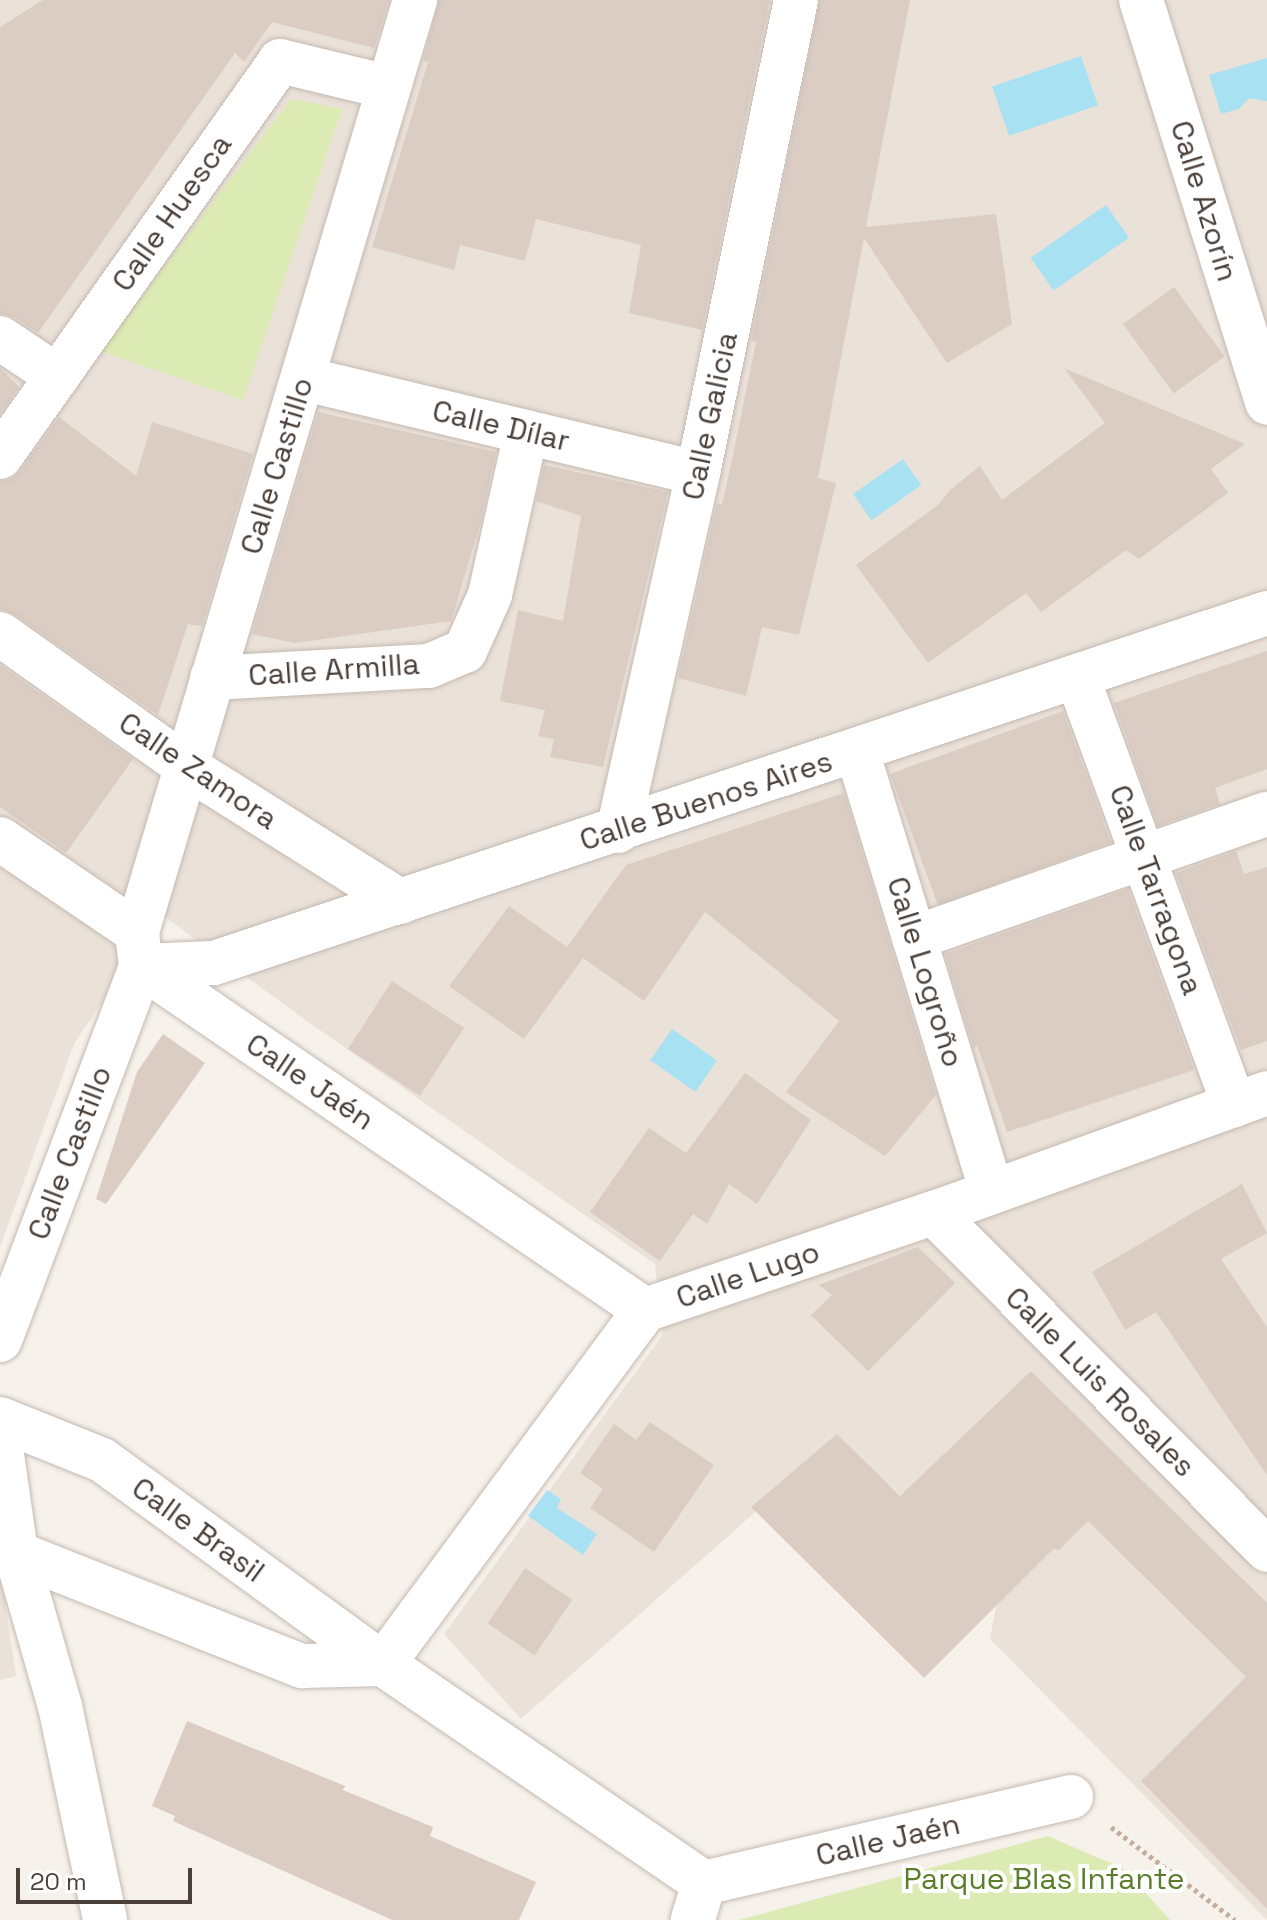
<!DOCTYPE html>
<meta charset="utf-8">
<style>
body{margin:0}
#map{position:relative;width:1267px;height:1920px;overflow:hidden;background:#f6f1eb;font-family:"Space Grotesk",sans-serif}
div>[style]{position:absolute}
.residential>*{inset:0;background:#eae1d9}
.green>*{inset:0;background:#dceab4}
.water>*{inset:0;background:#a8e2f2;transform-origin:0 0}
.building>*{inset:0;background:#dbcdc3;transform-origin:0 0}
.path>*{height:5px;margin-top:-2.5px;transform-origin:0;background:repeating-linear-gradient(90deg,#c4af9e 0 4px,transparent 0 8px)}
.roads{filter:drop-shadow(0 0 2px #c5b9b0) drop-shadow(0 0 2px #c5b9b0)}
.minor>*{height:44px;margin:-22px;padding:0 22px;transform-origin:22px;border-radius:22px;background:#fff}
span{translate:-50% -50%;white-space:nowrap;text-align:center;line-height:1.15;-webkit-text-stroke:8px #fff;paint-order:stroke}
.street-label{font-size:30px;color:#4b4039}
.park-label{font-size:30px;color:#5a7e2a}
.scale{position:absolute;left:16px;top:1868px;width:176px;height:36px;box-sizing:border-box;border:4px solid #4b4039;border-top:0;padding-left:10px;font-size:24px;line-height:28px;white-space:nowrap;color:#4b4039;-webkit-text-stroke:6px #fff;paint-order:stroke}
</style>
<div id="map">
<div class="residential">
<div style="clip-path:polygon(0 0,1267px 0,1267px 1920px,990px 1639px,1000px 1585px,838px 1439px,521px 1719px,444px 1634px,662px 1336px,655px 1264px,304px 1019px,161px 914px,74px 1044px,0 1247px)"></div>
<div style="clip-path:polygon(0 1570px,16px 1676px,0 1680px)"></div>
</div>
<div class="green">
<div style="clip-path:polygon(291px 99px,342px 109px,243px 400px,100px 351px)"></div>
<div style="clip-path:polygon(1048px 1836px,1124px 1869px,1170px 1920px,739px 1920px)"></div>
</div>
<div class="water">
<div style="left:1081px;top:56px;width:52px;height:94px;rotate:71deg"></div>
<div style="clip-path:polygon(1267px 58px,1267px 101px,1249px 98px,1239px 109px,1221px 114px,1209px 75px)"></div>
<div style="left:1106px;top:205px;width:40px;height:92px;rotate:55deg"></div>
<div style="left:903px;top:459px;width:32px;height:61px;rotate:55deg"></div>
<div style="left:672px;top:1029px;width:55px;height:38px;rotate:35deg"></div>
<div style="clip-path:polygon(547px 1490px,561px 1499px,557px 1508px,597px 1534px,583px 1555px,528px 1516px)"></div>
</div>
<div class="building">
<div style="clip-path:polygon(43px 0,389px 0,374px 48px,272px 22px,244px 62px,235px 53px,38px 333px,14px 317px,0 313px,0 27px)"></div>
<div style="clip-path:polygon(439px 0,770px 0,702px 330px,629px 313px,641px 245px,536px 219px,525px 261px,460px 245px,454px 270px,372px 247px,428px 62px,423px 61px)"></div>
<div style="clip-path:polygon(820px 0,910px 0,866px 227px,996px 214px,1012px 324px,947px 363px,864px 238px,818px 478px,836px 483px,799px 635px,762px 627px,746px 696px,678px 678px,717px 503px,722px 504px,732px 460px,756px 342px,751px 341px)"></div>
<div style="left:1174px;top:287px;width:86px;height:63px;rotate:54deg"></div>
<div style="clip-path:polygon(0 368px,19px 387px,0 414px)"></div>
<div style="clip-path:polygon(1064px 368px,1245px 444px,1211px 469px,1228px 493px,1139px 559px,1126px 550px,1041px 612px,1026px 593px,928px 663px,856px 565px,938px 505px,950px 490px,980px 466px,1002px 500px,1105px 423px)"></div>
<div style="clip-path:polygon(318px 412px,496px 452px,481px 521px,451px 621px,295px 643px,252px 634px)"></div>
<div style="clip-path:polygon(59px 417px,136px 476px,152px 422px,253px 454px,202px 626px,188px 624px,158px 715px,14px 614px,0 609px,0 482px,11px 479px,20px 471px)"></div>
<div style="clip-path:polygon(544px 465px,668px 492px,603px 767px,550px 757px,554px 739px,538px 736px,545px 710px,500px 701px,518px 610px,563px 621px,581px 516px,536px 501px)"></div>
<div style="clip-path:polygon(1267px 651px,1267px 769px,1215px 788px,1220px 804px,1158px 826px,1114px 703px)"></div>
<div style="clip-path:polygon(0 665px,133px 759px,66px 853px,0 807px)"></div>
<div style="left:1063px;top:711px;width:140px;height:184px;rotate:70deg"></div>
<div style="clip-path:polygon(844px 793px,936px 1095px,885px 1156px,786px 1092px,839px 1021px,705px 912px,644px 1001px,583px 958px,524px 1039px,449px 986px,509px 906px,567px 947px,626px 865px)"></div>
<div style="clip-path:polygon(1236px 851px,1244px 874px,1267px 867px,1267px 1041px,1241px 1050px,1176px 873px)"></div>
<div style="clip-path:polygon(1128px 889px,1194px 1070px,1007px 1132px,977px 1045px,974px 1049px,945px 954px)"></div>
<div style="left:392px;top:981px;width:86px;height:81px;rotate:33deg"></div>
<div style="clip-path:polygon(163px 1034px,205px 1063px,106px 1204px,96px 1199px,137px 1072px)"></div>
<div style="clip-path:polygon(745px 1073px,811px 1120px,757px 1204px,729px 1184px,707px 1224px,693px 1214px,660px 1261px,590px 1212px,649px 1128px,686px 1153px)"></div>
<div style="clip-path:polygon(1242px 1184px,1267px 1233px,1221px 1259px,1267px 1327px,1267px 1475px,1156px 1312px,1125px 1330px,1092px 1272px)"></div>
<div style="clip-path:polygon(918px 1247px,955px 1283px,868px 1371px,811px 1315px,832px 1295px,819px 1285px)"></div>
<div style="clip-path:polygon(1031px 1371px,1267px 1603px,1267px 1909px,1141px 1781px,1246px 1677px,1088px 1521px,1058px 1551px,1054px 1548px,924px 1678px,751px 1507px,837px 1434px,900px 1496px)"></div>
<div style="clip-path:polygon(650px 1422px,714px 1465px,654px 1552px,590px 1508px,603px 1489px,580px 1473px,614px 1424px,636px 1440px)"></div>
<div style="left:525px;top:1568px;width:57px;height:67px;rotate:34deg"></div>
<div style="clip-path:polygon(187px 1721px,345px 1786px,343px 1790px,433px 1827px,430px 1836px,536px 1882px,519px 1920px,392px 1920px,173px 1821px,175px 1816px,152px 1806px)"></div>
</div>
<div class="path">
<div style="left:1111px;top:1827px;width:155px;rotate:36.9deg"></div>
</div>
<div class="roads">
<div class="minor">
<div style="left:1141px;top:0;width:422px;rotate:72.6deg"></div>
<div style="left:0;top:338px;width:69px;rotate:33.7deg"></div>
<div style="left:305px;top:379px;width:404px;rotate:13.5deg"></div>
<div style="left:0;top:457px;width:485px;rotate:-54.7deg"></div>
<div style="left:280px;top:61px;width:111px;rotate:13.5deg"></div>
<div style="left:0;top:634px;width:229px;rotate:35.4deg"></div>
<div style="left:187px;top:767px;width:253px;rotate:32.2deg"></div>
<div style="left:1077px;top:676px;width:457px;rotate:69.9deg"></div>
<div style="left:212px;top:678px;width:217px;rotate:-3.2deg"></div>
<div style="left:429px;top:666px;width:39px;rotate:-23deg"></div>
<div style="left:465px;top:651px;width:61px;rotate:-65.9deg"></div>
<div style="left:490px;top:595px;width:167px;rotate:-77.5deg"></div>
<div style="left:857px;top:751px;width:461px;rotate:73deg"></div>
<div style="left:618px;top:831px;width:367px;rotate:-77.4deg"></div>
<div style="left:698px;top:473px;width:483px;rotate:-78.3deg"></div>
<div style="left:0;top:839px;width:166px;rotate:34.2deg"></div>
<div style="left:914px;top:938px;width:374px;rotate:-19.4deg"></div>
<div style="left:141px;top:966px;width:73px;rotate:-2.4deg"></div>
<div style="left:214px;top:963px;width:1110px;rotate:-18.39deg"></div>
<div style="left:141px;top:966px;width:610px;rotate:34.32deg"></div>
<div style="left:934px;top:1213px;width:474px;rotate:45.3deg"></div>
<div style="left:0;top:1340px;width:400px;rotate:-69.3deg"></div>
<div style="left:141px;top:966px;width:34px;rotate:-97deg"></div>
<div style="left:137px;top:932px;width:973px;rotate:-73.39deg"></div>
<div style="left:0;top:1419px;width:110px;rotate:21.9deg"></div>
<div style="left:102px;top:1460px;width:347px;rotate:36deg"></div>
<div style="left:383px;top:1664px;width:389px;rotate:34.3deg"></div>
<div style="left:704px;top:1883px;width:39px;rotate:107deg"></div>
<div style="left:0;top:1440px;width:114px;rotate:81.9deg"></div>
<div style="left:16px;top:1553px;width:159px;rotate:74deg"></div>
<div style="left:60px;top:1706px;width:219px;rotate:78.1deg"></div>
<div style="left:16px;top:1553px;width:308px;rotate:21.6deg"></div>
<div style="left:302px;top:1666px;width:81px;rotate:-1.4deg"></div>
<div style="left:383px;top:1664px;width:440px;rotate:-53.5deg"></div>
<div style="left:645px;top:1310px;width:305px;rotate:-18.6deg"></div>
<div style="left:934px;top:1213px;width:354px;rotate:-19.8deg"></div>
<div style="left:704px;top:1883px;width:377px;rotate:-13.2deg"></div>
</div>
</div>
<div class="street-label">
<span style="left:1204px;top:201px;rotate:73deg">Calle Azorín</span>
<span style="left:172px;top:213px;rotate:-55deg">Calle Huesca</span>
<span style="left:710px;top:416px;rotate:-78deg">Calle Galicia</span>
<span style="left:501px;top:426px;rotate:13deg">Calle Dílar</span>
<span style="left:277px;top:466px;rotate:-73deg">Calle Castillo</span>
<span style="left:334px;top:670px;rotate:-4deg">Calle Armilla</span>
<span style="left:198px;top:771px;rotate:34deg">Calle Zamora</span>
<span style="left:706px;top:801px;rotate:-18deg">Calle Buenos Aires</span>
<span style="left:1156px;top:890px;rotate:70deg">Calle Tarragona</span>
<span style="left:925px;top:972px;rotate:73deg">Calle Logroño</span>
<span style="left:310px;top:1082px;rotate:34deg">Calle Jaén</span>
<span style="left:70px;top:1153px;rotate:-69deg">Calle Castillo</span>
<span style="left:748px;top:1275px;rotate:-19deg">Calle Lugo</span>
<span style="left:1100px;top:1382px;rotate:45deg">Calle Luis Rosales</span>
<span style="left:198px;top:1530px;rotate:36deg">Calle Brasil</span>
<span style="left:888px;top:1840px;rotate:-13deg">Calle Jaén</span>
</div>
<div class="park-label">
<span style="left:1044px;top:1879px">Parque Blas Infante</span>
</div>
<div class="scale">20 m</div>
</div>
